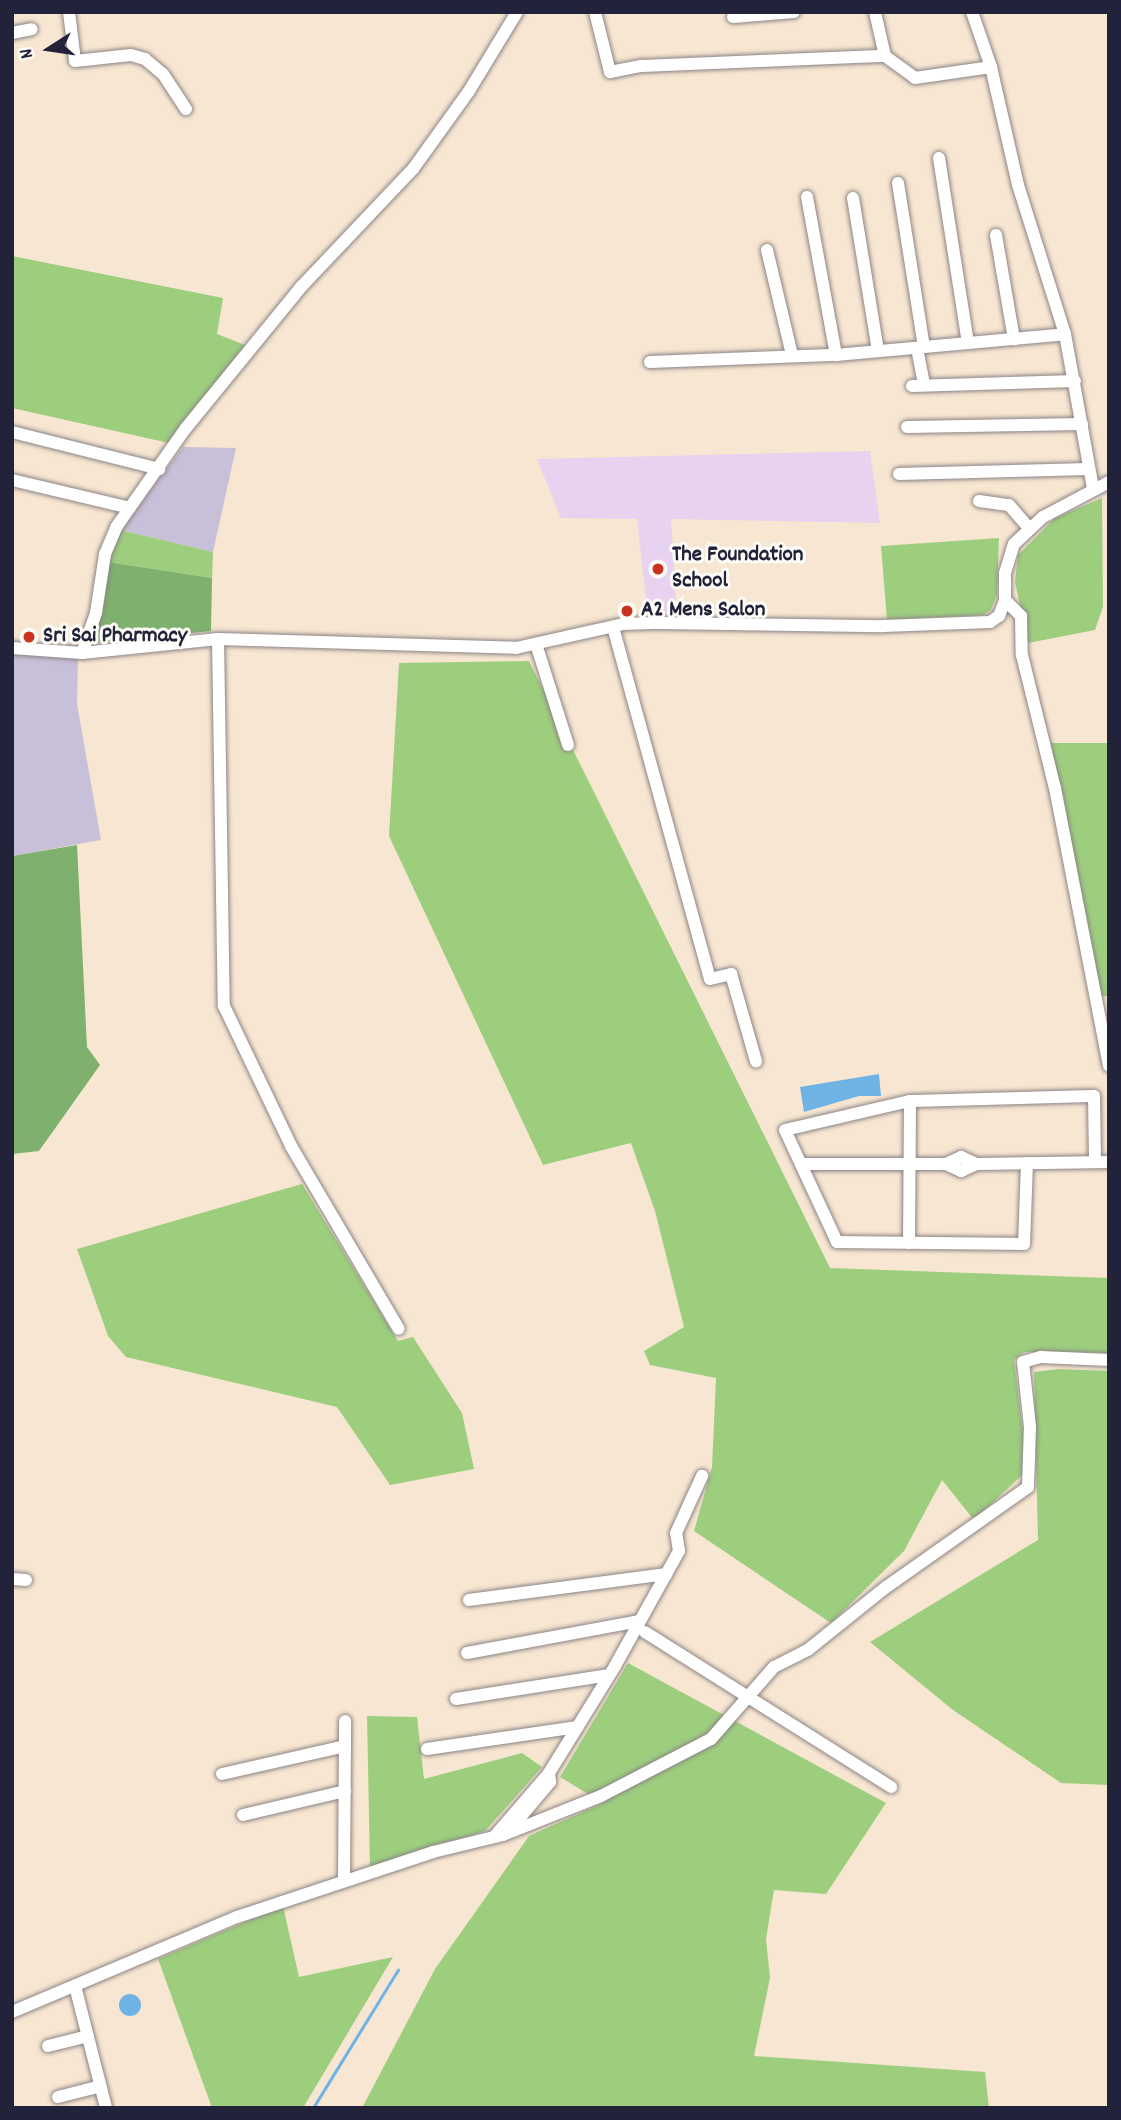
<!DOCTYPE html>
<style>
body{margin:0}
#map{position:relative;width:1121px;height:2120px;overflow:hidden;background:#f7e6d1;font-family:Dekko,sans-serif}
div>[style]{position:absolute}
.built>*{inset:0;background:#e7d2ef}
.industrial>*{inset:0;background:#c8bfd8}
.green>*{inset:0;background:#9dce7e}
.forest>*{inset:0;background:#7eb16d}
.water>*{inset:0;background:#6fb3e5}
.round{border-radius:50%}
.stream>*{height:2.5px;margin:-1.25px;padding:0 1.25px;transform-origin:1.25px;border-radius:1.25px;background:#6fb3e5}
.roads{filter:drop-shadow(0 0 2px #8c8486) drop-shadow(0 0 2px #8c8486)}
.minor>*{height:12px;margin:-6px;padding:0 6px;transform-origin:6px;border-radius:6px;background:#fff}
.dots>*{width:19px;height:19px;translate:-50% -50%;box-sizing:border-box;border:4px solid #fdfcf7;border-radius:50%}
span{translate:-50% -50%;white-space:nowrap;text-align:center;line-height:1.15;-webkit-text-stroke:6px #fdfcf7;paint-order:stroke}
.poi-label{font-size:23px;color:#22223b;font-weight:700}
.left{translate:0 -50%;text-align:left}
.frame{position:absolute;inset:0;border:14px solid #22223b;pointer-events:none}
.north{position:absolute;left:14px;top:14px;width:70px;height:70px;-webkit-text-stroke:5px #fdfcf7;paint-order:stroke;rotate:258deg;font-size:19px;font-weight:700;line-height:28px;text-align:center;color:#22223b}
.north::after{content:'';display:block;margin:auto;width:24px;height:32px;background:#22223b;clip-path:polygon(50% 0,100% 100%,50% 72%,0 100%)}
</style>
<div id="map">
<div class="built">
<div style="clip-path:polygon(870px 451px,880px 523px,671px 519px,677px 617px,648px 615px,637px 519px,561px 518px,537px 459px)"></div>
</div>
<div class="industrial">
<div style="clip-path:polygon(183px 447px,236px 448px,213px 552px,120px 530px)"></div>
<div style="clip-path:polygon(12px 653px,78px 659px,77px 704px,101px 840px,12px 856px)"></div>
</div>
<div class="green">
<div style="clip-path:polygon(12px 256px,223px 298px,217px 334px,245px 345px,169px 443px,12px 408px)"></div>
<div style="clip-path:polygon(1102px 498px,1103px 607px,1095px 630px,1028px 643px,1015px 582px,1018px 555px,1055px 518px)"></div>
<div style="clip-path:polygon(120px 530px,213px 552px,212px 578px,108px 562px)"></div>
<div style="clip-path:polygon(999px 538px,997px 594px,991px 610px,983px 615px,887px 620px,881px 546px)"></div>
<div style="clip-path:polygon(529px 661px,830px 1268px,1109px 1278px,1109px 1353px,1024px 1352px,1014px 1360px,1023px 1433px,1022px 1475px,974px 1520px,942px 1480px,904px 1551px,831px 1623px,694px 1531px,712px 1467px,716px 1378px,650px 1365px,644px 1351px,684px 1327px,655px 1211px,631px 1143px,543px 1165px,389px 836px,399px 663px)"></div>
<div style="clip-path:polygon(1051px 743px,1109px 743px,1109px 996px,1100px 996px)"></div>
<div style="clip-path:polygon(302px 1184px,398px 1341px,413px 1337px,462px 1413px,474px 1469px,390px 1485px,337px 1407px,126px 1357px,108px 1336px,77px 1249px)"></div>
<div style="clip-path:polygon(1059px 1369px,1109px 1371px,1109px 1785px,1061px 1783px,953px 1710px,870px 1642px,1038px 1540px,1034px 1372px)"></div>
<div style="clip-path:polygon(628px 1663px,886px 1803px,826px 1894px,774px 1890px,766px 1939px,770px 1978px,754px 2056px,985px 2072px,989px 2108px,362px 2108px,435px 1969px,529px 1836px,603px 1803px,560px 1777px)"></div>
<div style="clip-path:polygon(367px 1716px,417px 1717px,424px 1779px,522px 1753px,542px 1767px,485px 1831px,370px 1867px)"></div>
<div style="clip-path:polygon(283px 1906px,299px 1977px,393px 1957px,303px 2108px,212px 2108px,158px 1959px)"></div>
</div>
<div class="forest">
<div style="clip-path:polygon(108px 562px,212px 578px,211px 631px,96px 643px)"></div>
<div style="clip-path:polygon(77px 845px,87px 1047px,100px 1065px,39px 1151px,12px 1154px,12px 856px)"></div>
</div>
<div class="water">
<div style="clip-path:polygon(879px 1074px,881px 1096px,859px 1096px,804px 1112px,800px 1087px)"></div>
<div class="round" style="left:119px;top:1994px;width:22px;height:22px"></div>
</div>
<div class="stream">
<div style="left:313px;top:2108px;width:162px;rotate:-58.4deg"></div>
</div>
<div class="roads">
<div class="minor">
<div style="left:69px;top:12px;width:49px;rotate:83deg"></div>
<div style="left:75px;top:61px;width:56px;rotate:-6.1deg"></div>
<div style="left:131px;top:55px;width:15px;rotate:16deg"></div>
<div style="left:145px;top:59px;width:23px;rotate:40deg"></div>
<div style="left:163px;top:74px;width:42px;rotate:56.7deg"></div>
<div style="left:595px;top:12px;width:62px;rotate:76deg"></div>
<div style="left:610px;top:72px;width:33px;rotate:-11deg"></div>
<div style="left:642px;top:66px;width:243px;rotate:-2.4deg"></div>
<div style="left:885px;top:56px;width:37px;rotate:36deg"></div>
<div style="left:915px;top:78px;width:77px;rotate:-8.2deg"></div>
<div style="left:875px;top:12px;width:45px;rotate:77.2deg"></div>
<div style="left:972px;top:12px;width:58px;rotate:70.9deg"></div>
<div style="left:991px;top:67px;width:121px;rotate:77.1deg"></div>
<div style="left:1018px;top:185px;width:156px;rotate:72.5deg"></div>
<div style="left:1065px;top:334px;width:157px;rotate:79.7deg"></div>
<div style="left:733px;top:17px;width:61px;rotate:-4.7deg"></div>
<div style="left:12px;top:33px;width:20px;rotate:-11deg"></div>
<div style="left:939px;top:158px;width:187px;rotate:81.1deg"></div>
<div style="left:898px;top:183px;width:166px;rotate:81deg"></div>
<div style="left:807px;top:197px;width:161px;rotate:79.6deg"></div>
<div style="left:853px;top:198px;width:155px;rotate:80.7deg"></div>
<div style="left:996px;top:235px;width:106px;rotate:80.2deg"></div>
<div style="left:767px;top:250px;width:108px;rotate:76.6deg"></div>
<div style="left:917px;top:348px;width:38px;rotate:79deg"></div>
<div style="left:650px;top:362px;width:186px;rotate:-2.2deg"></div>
<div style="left:836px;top:355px;width:230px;rotate:-5.2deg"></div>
<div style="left:912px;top:386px;width:163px;rotate:-1.8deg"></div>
<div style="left:907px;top:427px;width:175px;rotate:-1deg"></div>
<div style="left:12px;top:432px;width:152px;rotate:14.1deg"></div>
<div style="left:899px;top:474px;width:189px;rotate:-1.5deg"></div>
<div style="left:12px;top:480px;width:121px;rotate:13.3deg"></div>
<div style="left:979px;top:501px;width:30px;rotate:8deg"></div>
<div style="left:1009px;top:505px;width:30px;rotate:49deg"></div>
<div style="left:1005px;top:600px;width:23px;rotate:45deg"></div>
<div style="left:1021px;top:616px;width:39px;rotate:89deg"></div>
<div style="left:1022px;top:655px;width:137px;rotate:76.1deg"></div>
<div style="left:1055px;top:788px;width:283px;rotate:79deg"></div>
<div style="left:613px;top:627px;width:365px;rotate:74.6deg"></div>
<div style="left:710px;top:979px;width:22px;rotate:-13deg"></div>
<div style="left:731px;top:974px;width:91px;rotate:74deg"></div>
<div style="left:218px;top:639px;width:367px;rotate:89.1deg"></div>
<div style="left:224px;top:1006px;width:155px;rotate:64.4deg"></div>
<div style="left:291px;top:1146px;width:212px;rotate:59.5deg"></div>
<div style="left:536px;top:644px;width:106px;rotate:72.4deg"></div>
<div style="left:12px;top:648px;width:70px;rotate:4.1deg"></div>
<div style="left:82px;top:653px;width:42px;rotate:-70.7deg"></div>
<div style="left:96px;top:613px;width:60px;rotate:-81.3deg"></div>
<div style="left:105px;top:554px;width:30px;rotate:-67deg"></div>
<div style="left:117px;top:526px;width:120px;rotate:-54.9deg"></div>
<div style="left:186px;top:428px;width:181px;rotate:-50.8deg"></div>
<div style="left:300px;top:288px;width:164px;rotate:-46.5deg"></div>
<div style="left:413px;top:169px;width:96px;rotate:-54.3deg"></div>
<div style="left:469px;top:91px;width:92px;rotate:-58.7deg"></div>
<div style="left:82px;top:653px;width:137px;rotate:-5.9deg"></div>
<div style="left:218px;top:639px;width:298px;rotate:1.7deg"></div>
<div style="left:516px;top:648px;width:110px;rotate:-12.6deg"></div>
<div style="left:623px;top:624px;width:36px;rotate:-2deg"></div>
<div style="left:659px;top:623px;width:224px;rotate:0.8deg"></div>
<div style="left:883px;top:626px;width:107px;rotate:-2.1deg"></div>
<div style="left:990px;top:622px;width:11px;rotate:-34deg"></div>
<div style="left:999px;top:616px;width:17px;rotate:-69deg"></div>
<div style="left:1005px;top:600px;width:27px;rotate:-90deg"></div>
<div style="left:1005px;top:573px;width:30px;rotate:-73deg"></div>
<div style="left:1014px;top:544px;width:40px;rotate:-43deg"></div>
<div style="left:1043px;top:517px;width:75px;rotate:-27.9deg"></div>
<div style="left:1027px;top:1163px;width:81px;rotate:92.1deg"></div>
<div style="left:1024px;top:1244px;width:187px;rotate:-179.4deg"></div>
<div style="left:837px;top:1242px;width:123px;rotate:-114.9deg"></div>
<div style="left:785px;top:1130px;width:128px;rotate:-13.1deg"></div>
<div style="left:910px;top:1101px;width:184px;rotate:-1.6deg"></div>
<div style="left:1094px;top:1096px;width:66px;rotate:89.1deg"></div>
<div style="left:801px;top:1164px;width:145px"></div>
<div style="left:946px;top:1164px;width:17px;rotate:-25deg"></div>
<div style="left:961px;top:1157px;width:17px;rotate:24deg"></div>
<div style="left:977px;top:1164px;width:132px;rotate:-0.9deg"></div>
<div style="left:946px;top:1164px;width:17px;rotate:25deg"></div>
<div style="left:961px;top:1171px;width:17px;rotate:-24deg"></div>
<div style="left:909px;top:1243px;width:142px;rotate:-89.6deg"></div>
<div style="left:12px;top:1579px;width:14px;rotate:4deg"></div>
<div style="left:469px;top:1600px;width:199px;rotate:-7.5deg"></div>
<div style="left:645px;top:1632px;width:291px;rotate:32.2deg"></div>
<div style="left:467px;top:1653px;width:176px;rotate:-10.5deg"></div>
<div style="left:456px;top:1699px;width:155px;rotate:-8.9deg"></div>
<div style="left:427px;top:1749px;width:152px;rotate:-8.3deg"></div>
<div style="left:222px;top:1774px;width:126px;rotate:-12.8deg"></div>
<div style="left:243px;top:1815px;width:105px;rotate:-13.2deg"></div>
<div style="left:509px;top:1831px;width:64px;rotate:-50.1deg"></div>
<div style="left:550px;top:1782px;width:9px;rotate:-96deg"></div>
<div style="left:494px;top:1837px;width:84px;rotate:-49.3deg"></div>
<div style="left:549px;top:1773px;width:126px;rotate:-58.3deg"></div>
<div style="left:615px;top:1666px;width:132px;rotate:-60.9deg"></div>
<div style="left:679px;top:1551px;width:18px;rotate:-99deg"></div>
<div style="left:676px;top:1533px;width:63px;rotate:-65.5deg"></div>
<div style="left:344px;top:1880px;width:159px;rotate:-89.6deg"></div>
<div style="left:75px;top:1986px;width:126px;rotate:75.7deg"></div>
<div style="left:12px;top:2012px;width:244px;rotate:-22.9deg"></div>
<div style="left:237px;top:1917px;width:206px;rotate:-18.3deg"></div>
<div style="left:433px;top:1852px;width:72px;rotate:-13.7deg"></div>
<div style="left:503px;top:1835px;width:105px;rotate:-21.7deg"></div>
<div style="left:601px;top:1796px;width:124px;rotate:-27.4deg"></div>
<div style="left:711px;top:1739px;width:96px;rotate:-48.8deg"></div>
<div style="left:774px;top:1667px;width:39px;rotate:-27deg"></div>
<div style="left:809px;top:1649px;width:97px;rotate:-38.8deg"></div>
<div style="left:885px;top:1588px;width:175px;rotate:-35.2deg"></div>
<div style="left:1028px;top:1487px;width:60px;rotate:-88.1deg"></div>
<div style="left:1030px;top:1427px;width:65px;rotate:-96.1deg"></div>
<div style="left:1023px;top:1362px;width:19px;rotate:-16deg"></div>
<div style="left:1041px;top:1357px;width:68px;rotate:2.5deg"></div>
<div style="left:48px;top:2046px;width:41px;rotate:-14deg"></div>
<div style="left:58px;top:2097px;width:44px;rotate:-14.3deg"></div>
</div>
</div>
<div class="dots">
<div style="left:658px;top:569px;background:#c8321e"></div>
<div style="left:627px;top:611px;background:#c8321e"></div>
<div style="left:29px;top:637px;background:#c8321e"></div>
</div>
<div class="poi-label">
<span class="left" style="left:672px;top:569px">The Foundation<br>School</span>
<span class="left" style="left:641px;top:611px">A2 Mens Salon</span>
<span class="left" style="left:43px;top:637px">Sri Sai Pharmacy</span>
</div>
<div class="frame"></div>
<div class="north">N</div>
</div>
